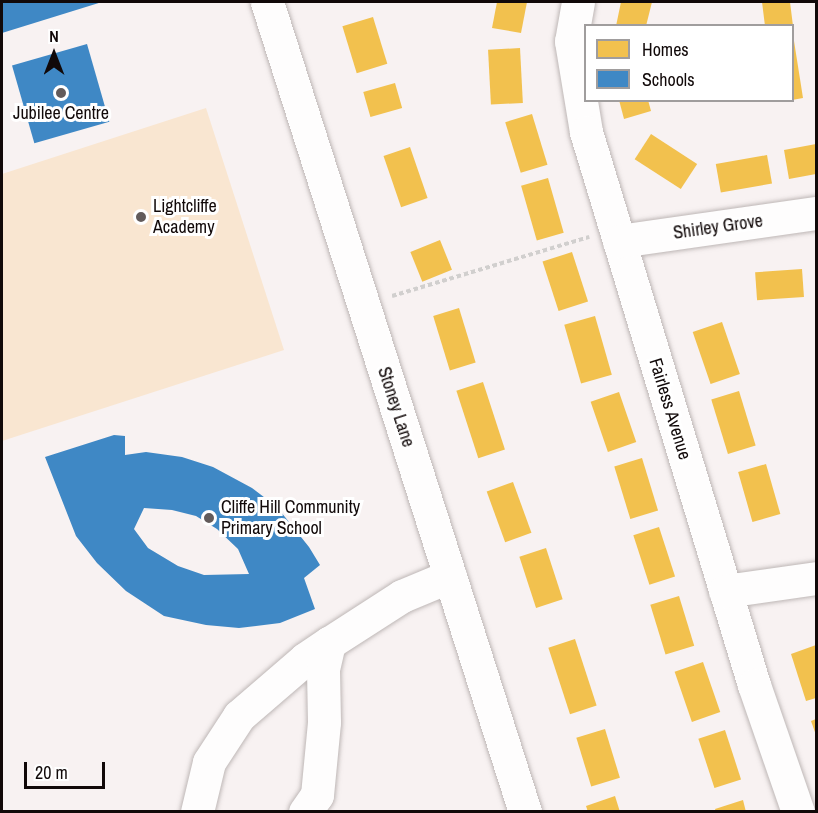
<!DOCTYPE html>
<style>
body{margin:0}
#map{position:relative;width:818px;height:813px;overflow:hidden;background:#f8f2f2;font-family:"Archivo Narrow",sans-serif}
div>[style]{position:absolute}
.green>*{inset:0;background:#f9e6d1}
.homes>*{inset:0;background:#f2c14e;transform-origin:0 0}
.schools>*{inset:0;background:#3f88c5;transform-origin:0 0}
.path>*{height:4px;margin-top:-2px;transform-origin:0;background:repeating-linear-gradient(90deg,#d1cfce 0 4.5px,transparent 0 7.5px)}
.roads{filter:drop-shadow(0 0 2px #beb7b6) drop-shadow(0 0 2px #beb7b6)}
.minor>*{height:33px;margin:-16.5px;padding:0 16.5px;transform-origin:16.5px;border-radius:16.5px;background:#fefdfd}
.dots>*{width:16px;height:16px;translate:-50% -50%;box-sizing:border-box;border:3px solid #fff;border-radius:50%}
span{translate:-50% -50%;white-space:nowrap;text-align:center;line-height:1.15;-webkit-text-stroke:6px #fff;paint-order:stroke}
.poi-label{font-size:18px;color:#110909}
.left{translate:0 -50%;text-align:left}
.street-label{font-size:18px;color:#110909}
.frame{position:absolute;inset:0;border:3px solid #110909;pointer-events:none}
.legend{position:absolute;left:584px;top:24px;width:210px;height:78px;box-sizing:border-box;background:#fff;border:2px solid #a09d9d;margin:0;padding:8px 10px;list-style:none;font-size:18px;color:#110909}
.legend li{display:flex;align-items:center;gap:12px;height:30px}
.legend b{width:30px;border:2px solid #a09d9d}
.north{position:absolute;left:24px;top:24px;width:60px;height:60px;-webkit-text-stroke:4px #fff;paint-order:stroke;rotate:0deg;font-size:16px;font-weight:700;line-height:24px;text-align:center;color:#110909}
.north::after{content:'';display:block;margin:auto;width:21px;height:27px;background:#110909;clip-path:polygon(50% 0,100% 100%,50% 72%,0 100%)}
.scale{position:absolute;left:24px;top:762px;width:81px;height:27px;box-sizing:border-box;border:3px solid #110909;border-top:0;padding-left:8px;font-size:18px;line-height:21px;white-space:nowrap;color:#110909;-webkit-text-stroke:4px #fff;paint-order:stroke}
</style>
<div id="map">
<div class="green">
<div style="clip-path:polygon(206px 108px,284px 350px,2px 441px,2px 174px)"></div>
</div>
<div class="homes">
<div style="clip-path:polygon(497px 2px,527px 2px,521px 33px,492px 28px)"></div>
<div style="clip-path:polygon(621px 2px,652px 2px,646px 26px,616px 26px)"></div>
<div style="clip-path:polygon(762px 2px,790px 2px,793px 26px,765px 26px)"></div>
<div style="left:373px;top:17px;width:49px;height:32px;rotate:73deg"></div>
<div style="clip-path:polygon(794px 41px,803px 98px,792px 100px,792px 42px)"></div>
<div style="left:520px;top:48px;width:55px;height:32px;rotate:87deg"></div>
<div style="left:395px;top:83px;width:26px;height:33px;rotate:74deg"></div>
<div style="clip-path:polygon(619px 100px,648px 100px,651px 111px,624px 119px)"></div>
<div style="left:532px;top:114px;width:53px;height:28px;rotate:73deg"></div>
<div style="left:651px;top:134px;width:55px;height:30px;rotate:33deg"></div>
<div style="clip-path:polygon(816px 144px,816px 174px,789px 179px,784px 150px)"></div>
<div style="left:410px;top:147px;width:54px;height:28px;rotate:71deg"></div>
<div style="left:767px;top:155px;width:29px;height:52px;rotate:80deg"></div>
<div style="left:548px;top:178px;width:57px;height:28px;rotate:74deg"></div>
<div style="left:440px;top:240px;width:32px;height:32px;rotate:68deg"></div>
<div style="left:572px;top:252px;width:52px;height:31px;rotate:72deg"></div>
<div style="left:802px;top:269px;width:28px;height:47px;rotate:86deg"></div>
<div style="left:459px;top:308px;width:57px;height:27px;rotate:73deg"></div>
<div style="left:595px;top:316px;width:61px;height:32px;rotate:74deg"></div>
<div style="left:722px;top:322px;width:55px;height:31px;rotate:71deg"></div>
<div style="left:483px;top:382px;width:71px;height:28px;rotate:72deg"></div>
<div style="left:739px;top:391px;width:57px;height:29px;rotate:73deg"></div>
<div style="left:619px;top:392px;width:53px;height:30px;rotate:71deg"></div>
<div style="left:642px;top:458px;width:55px;height:29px;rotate:73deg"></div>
<div style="left:766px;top:464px;width:52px;height:29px;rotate:74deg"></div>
<div style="left:513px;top:482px;width:54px;height:28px;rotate:70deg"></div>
<div style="left:659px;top:527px;width:52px;height:27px;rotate:72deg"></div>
<div style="left:546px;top:548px;width:54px;height:28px;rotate:72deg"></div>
<div style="left:679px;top:596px;width:52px;height:30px;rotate:73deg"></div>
<div style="left:575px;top:639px;width:70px;height:28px;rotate:72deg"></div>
<div style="clip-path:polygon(816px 645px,816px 698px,806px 701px,791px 654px)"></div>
<div style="left:703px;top:662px;width:53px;height:30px;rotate:71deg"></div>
<div style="clip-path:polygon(816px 719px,816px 735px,811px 721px)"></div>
<div style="left:605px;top:729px;width:51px;height:30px;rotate:73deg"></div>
<div style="left:725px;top:730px;width:52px;height:28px;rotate:72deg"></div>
<div style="clip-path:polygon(615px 796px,620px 812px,588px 812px,586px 806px)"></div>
<div style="clip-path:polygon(743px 800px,746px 812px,716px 812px,715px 809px)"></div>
</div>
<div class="schools">
<div style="clip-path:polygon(2px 2px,102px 2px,2px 33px)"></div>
<div style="left:87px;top:44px;width:81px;height:78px;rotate:74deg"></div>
<div style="clip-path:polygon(evenodd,114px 435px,125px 436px,125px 455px,146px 452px,182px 457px,213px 467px,252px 488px,277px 507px,309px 547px,320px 565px,304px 578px,315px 609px,280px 623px,239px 628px,206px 625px,164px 616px,126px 591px,97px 563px,76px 536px,45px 457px,114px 435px,144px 508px,172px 510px,196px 516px,217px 529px,238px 549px,249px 574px,204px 575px,178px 566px,148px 548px,134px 529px,144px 508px)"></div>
</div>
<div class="path">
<div style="left:392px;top:296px;width:206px;rotate:-16.7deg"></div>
</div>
<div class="roads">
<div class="minor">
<div style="left:267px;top:2px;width:850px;rotate:72.33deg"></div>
<div style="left:578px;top:2px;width:40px;rotate:100deg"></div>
<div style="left:571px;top:41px;width:92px;rotate:80.6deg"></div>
<div style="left:586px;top:132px;width:578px;rotate:73.1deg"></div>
<div style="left:754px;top:685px;width:134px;rotate:70.9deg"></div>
<div style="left:619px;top:241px;width:199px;rotate:-8.1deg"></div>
<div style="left:725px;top:591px;width:92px;rotate:-8.1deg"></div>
<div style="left:197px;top:812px;width:51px;rotate:-76.5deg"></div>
<div style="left:209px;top:762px;width:55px;rotate:-56.9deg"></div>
<div style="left:239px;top:716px;width:87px;rotate:-40.8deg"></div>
<div style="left:305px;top:659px;width:29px;rotate:-34deg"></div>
<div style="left:329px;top:643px;width:87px;rotate:-32.8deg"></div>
<div style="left:402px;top:596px;width:52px;rotate:-22.6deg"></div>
<div style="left:305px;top:812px;width:21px;rotate:-55deg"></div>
<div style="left:317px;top:795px;width:73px;rotate:-84.5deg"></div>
<div style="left:324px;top:722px;width:53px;rotate:-91.1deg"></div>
<div style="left:323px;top:669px;width:27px;rotate:-77deg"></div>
</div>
</div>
<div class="dots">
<div style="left:61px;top:93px;background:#625b5b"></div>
<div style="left:141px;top:217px;background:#625b5b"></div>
<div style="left:209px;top:518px;background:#625b5b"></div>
</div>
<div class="poi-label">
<span style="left:61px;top:113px">Jubilee Centre</span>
<span class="left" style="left:153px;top:217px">Lightcliffe<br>Academy</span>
<span class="left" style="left:221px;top:518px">Cliffe Hill Community<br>Primary School</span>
</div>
<div class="street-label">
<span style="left:718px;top:227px;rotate:-8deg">Shirley Grove</span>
<span style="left:396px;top:407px;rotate:72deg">Stoney Lane</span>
<span style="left:670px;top:409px;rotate:73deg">Fairless Avenue</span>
</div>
<div class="frame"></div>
<ul class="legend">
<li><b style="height:16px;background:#f2c14e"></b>Homes</li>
<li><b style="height:16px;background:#3f88c5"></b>Schools</li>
</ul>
<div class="north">N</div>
<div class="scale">20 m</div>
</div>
